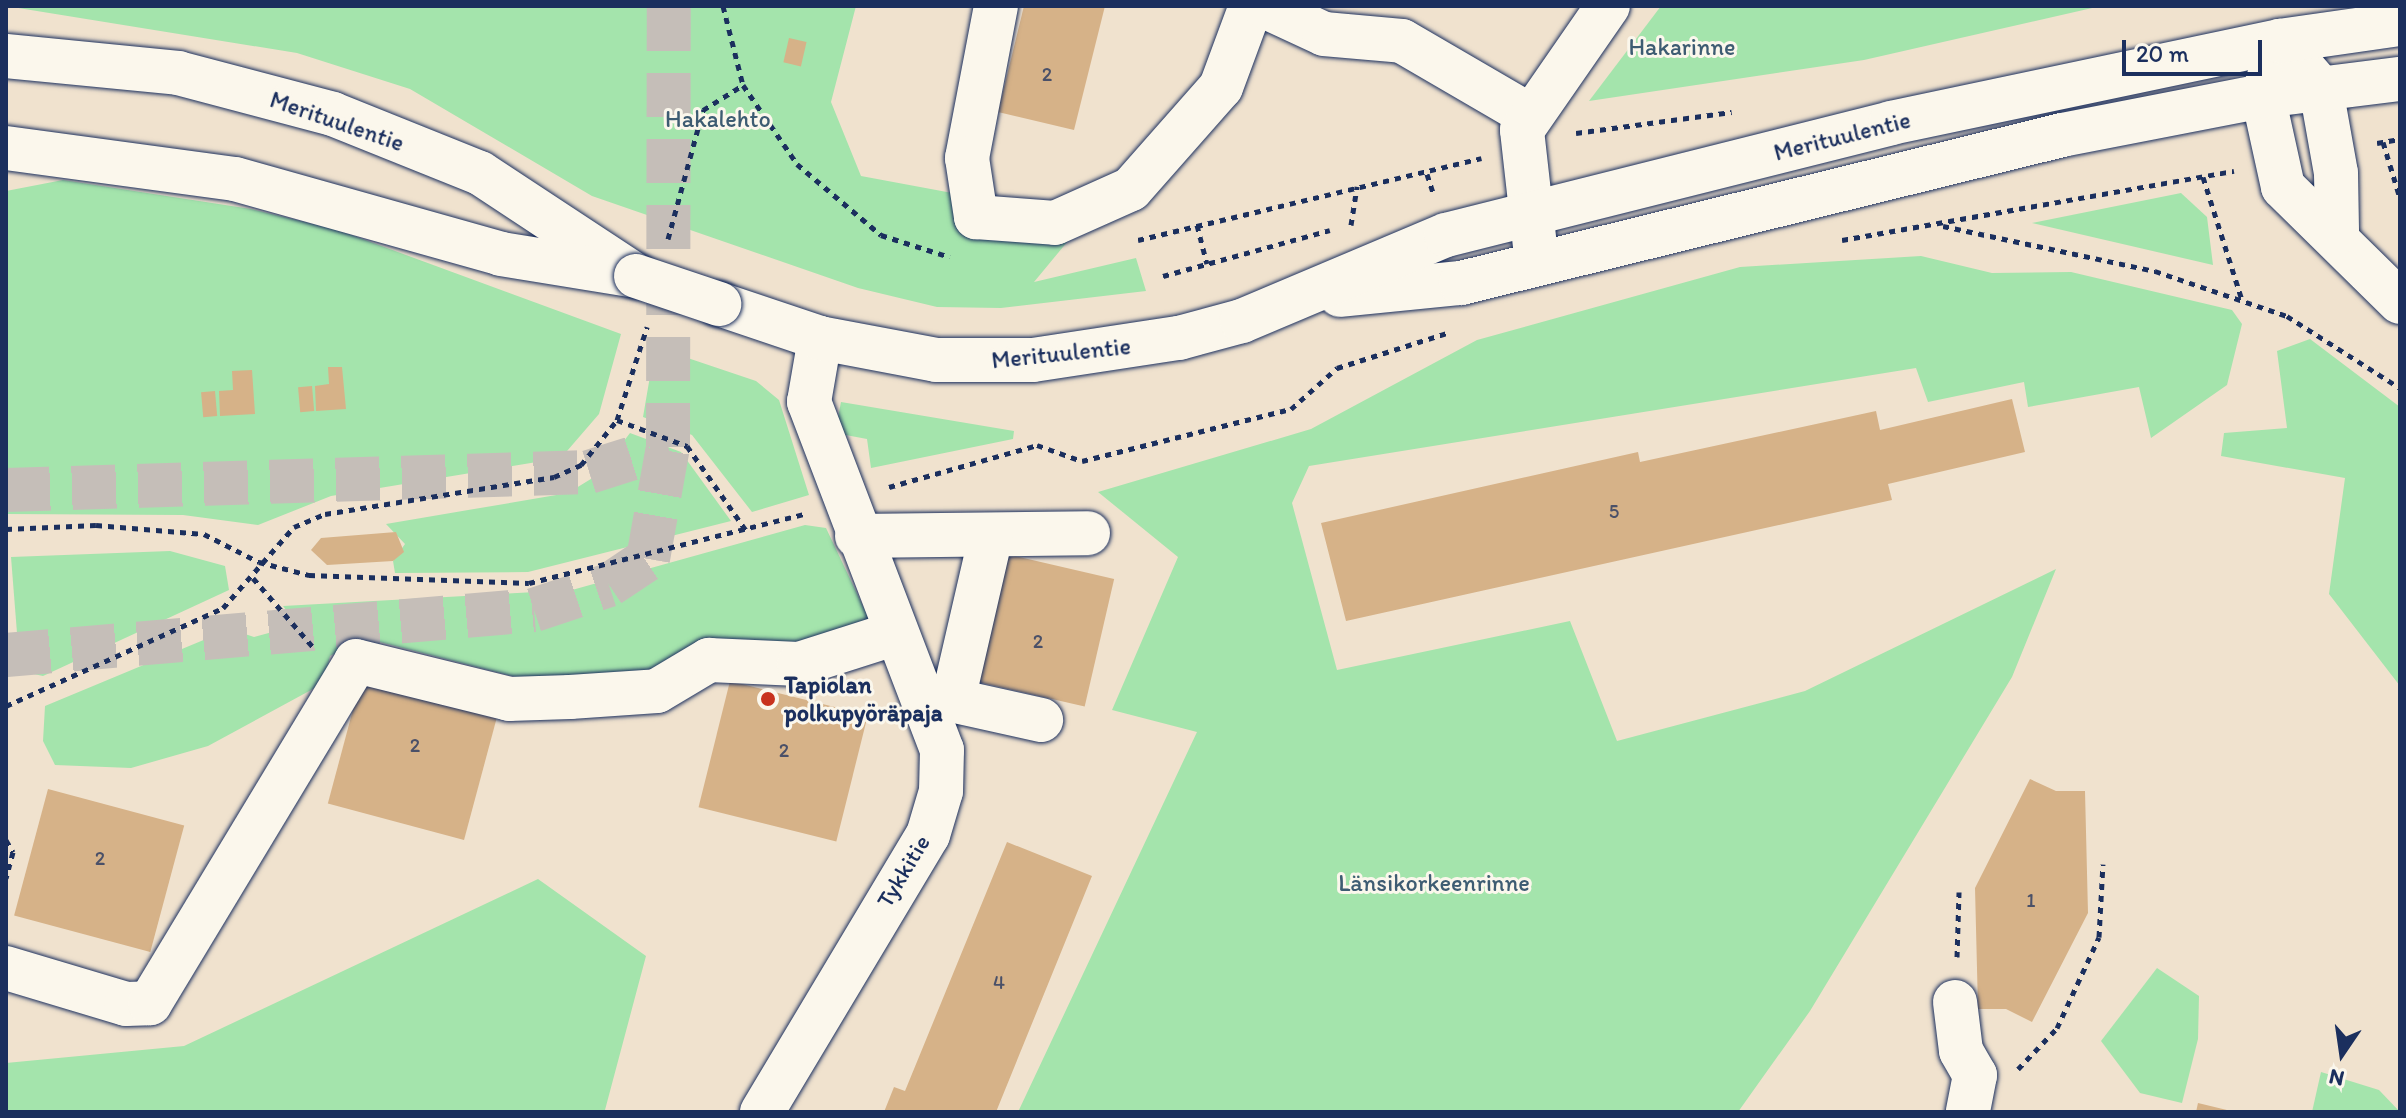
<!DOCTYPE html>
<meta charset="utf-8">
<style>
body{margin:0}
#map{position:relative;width:2406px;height:1118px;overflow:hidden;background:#f0e2ce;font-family:Itim,sans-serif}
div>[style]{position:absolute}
.green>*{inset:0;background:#a4e4ac}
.building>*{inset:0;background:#d6b288;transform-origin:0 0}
.minor-tunnel>*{height:44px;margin-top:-22px;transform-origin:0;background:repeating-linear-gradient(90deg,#c5beb8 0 44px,transparent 0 66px)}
.path>*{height:5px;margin-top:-2.5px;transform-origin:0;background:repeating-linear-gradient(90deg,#1b2f5e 0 6px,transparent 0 12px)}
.roads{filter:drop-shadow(0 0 2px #1b2f5e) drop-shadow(0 0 2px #1b2f5e)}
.minor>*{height:44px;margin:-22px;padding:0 22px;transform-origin:22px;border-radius:22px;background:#fbf7ec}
.major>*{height:44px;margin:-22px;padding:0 22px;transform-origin:22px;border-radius:22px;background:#fbf7ec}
.bridges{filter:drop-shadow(0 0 2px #1b2f5e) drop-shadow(0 0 2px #1b2f5e)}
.major-bridge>*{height:44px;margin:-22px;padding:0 22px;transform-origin:22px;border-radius:22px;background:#fbf7ec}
.dots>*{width:22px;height:22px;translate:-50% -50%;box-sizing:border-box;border:4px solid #fbf7ec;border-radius:50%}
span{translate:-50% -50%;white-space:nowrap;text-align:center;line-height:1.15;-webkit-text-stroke:6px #fbf7ec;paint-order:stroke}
.number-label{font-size:20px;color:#4a5068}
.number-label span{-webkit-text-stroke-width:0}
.park-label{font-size:24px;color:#3d5c72}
.street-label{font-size:24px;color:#1b2f5e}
.poi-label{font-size:24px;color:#1b2f5e;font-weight:700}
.left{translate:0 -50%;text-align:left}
.frame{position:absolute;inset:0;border:8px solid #1b2f5e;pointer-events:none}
.north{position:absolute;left:2302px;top:1014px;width:80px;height:80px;-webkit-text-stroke:6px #fbf7ec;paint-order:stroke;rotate:193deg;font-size:22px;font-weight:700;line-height:32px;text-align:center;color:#1b2f5e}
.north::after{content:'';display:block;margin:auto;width:28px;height:36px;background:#1b2f5e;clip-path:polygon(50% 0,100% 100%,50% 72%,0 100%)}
.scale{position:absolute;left:2122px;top:40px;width:140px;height:36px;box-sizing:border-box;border:4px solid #1b2f5e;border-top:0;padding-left:10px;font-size:24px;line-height:28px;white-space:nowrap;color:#1b2f5e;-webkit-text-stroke:6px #fbf7ec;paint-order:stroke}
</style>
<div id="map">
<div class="green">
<div style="clip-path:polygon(6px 6px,856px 6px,831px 102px,861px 176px,1087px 218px,1034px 282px,1136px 258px,1146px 291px,1001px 308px,937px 307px,858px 288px,592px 196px,410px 89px,297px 53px)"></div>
<div style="clip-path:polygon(1661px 6px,2101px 6px,1864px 60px,1589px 101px)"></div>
<div style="clip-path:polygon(63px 180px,251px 209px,338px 230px,621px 334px,599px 414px,561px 458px,331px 496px,258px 525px,183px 515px,6px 514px,6px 191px)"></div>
<div style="clip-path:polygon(2181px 193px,2207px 217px,2213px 265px,2032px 223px)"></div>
<div style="clip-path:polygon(1921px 256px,1992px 273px,2071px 272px,2232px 310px,2242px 324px,2227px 385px,2151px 438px,2139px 387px,2028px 407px,2024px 382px,1928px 402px,1916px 368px,1309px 466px,1292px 503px,1337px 670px,1570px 621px,1617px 741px,1805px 691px,2056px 569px,2012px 677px,1810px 1011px,1738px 1112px,1018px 1112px,1197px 732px,1112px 710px,1178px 557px,1098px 492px,1311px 429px,1477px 340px,1740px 267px)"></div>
<div style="clip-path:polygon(2310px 339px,2400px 407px,2400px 686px,2329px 594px,2345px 478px,2221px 456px,2224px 433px,2287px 428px,2277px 351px)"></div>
<div style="clip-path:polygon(655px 347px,756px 381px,779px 400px,809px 495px,752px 512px,692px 435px,643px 417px)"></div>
<div style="clip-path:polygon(841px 402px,1014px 431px,1013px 439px,871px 468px,867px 439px,835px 433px)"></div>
<div style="clip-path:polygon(630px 433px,681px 452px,731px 521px,528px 572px,395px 573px,393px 561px,405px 544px,386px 524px,568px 493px,599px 474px)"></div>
<div style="clip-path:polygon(805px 525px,826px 528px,870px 621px,783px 649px,551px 686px,364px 638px,330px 656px,324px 683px,208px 746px,131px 768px,55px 765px,43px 741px,45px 706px,230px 629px,254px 637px,298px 625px,283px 606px,572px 590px)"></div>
<div style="clip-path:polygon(170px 551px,225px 566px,229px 590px,43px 676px,20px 671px,11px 557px)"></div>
<div style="clip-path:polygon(538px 879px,646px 956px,605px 1110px,612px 1112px,6px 1112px,6px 1063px,184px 1046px)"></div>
<div style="clip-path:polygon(2157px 968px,2199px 996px,2198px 1039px,2182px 1103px,2140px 1093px,2101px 1041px)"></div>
<div style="clip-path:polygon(2321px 1072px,2379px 1090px,2400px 1112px,2312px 1112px)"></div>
</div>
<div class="building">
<div style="clip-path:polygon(1024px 6px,1105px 6px,1074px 130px,998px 112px)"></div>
<div style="left:789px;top:38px;width:18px;height:25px;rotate:13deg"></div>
<div style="clip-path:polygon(328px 367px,342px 367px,346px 409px,316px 411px,315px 386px,329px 384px)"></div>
<div style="clip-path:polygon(252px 370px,255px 414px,220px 416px,219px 391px,233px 390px,232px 371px)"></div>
<div style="left:312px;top:386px;width:25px;height:14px;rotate:85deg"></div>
<div style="left:215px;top:391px;width:25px;height:14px;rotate:85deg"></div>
<div style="clip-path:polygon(2012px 399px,2025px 452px,1888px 484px,1892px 500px,1346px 621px,1321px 523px,1638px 452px,1640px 462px,1876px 411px,1880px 430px)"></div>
<div style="clip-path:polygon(396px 532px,404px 552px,393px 561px,327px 565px,311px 550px,321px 538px)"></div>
<div style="left:1006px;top:554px;width:111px;height:131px;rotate:13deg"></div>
<div style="left:362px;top:676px;width:141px;height:132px;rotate:15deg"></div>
<div style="left:730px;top:681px;width:142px;height:130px;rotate:14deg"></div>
<div style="clip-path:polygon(2030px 779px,2056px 791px,2085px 791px,2088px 913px,2032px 1022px,2006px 1009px,1978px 1009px,1975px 888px)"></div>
<div style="left:48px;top:789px;width:141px;height:131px;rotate:15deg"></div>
<div style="clip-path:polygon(1007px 842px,1092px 876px,996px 1112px,884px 1112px,894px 1087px,905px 1091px)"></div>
<div style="clip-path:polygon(2198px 1103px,2231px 1111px,2231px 1112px,2196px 1112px)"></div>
</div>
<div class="minor-tunnel">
<div style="left:6px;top:490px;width:583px;rotate:-1.77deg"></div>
<div style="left:589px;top:472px;width:83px;rotate:-17.6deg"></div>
<div style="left:6px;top:655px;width:530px;rotate:-4.87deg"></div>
<div style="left:534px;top:610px;width:79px;rotate:-18.4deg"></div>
<div style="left:609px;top:585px;width:47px;rotate:-33.7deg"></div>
<div style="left:648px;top:559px;width:114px;rotate:-79.9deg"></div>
<div style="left:668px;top:447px;width:441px;rotate:-89.9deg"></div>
</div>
<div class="path">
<div style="left:723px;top:6px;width:81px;rotate:75.8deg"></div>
<div style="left:743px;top:85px;width:96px;rotate:55.6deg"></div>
<div style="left:797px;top:164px;width:110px;rotate:40.2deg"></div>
<div style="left:881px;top:235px;width:72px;rotate:17.7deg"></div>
<div style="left:1576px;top:133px;width:157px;rotate:-7.7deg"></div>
<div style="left:2383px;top:142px;width:59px;rotate:73.1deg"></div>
<div style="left:2377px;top:143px;width:23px;rotate:-10deg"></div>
<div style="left:1427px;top:174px;width:19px;rotate:72deg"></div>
<div style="left:2203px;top:177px;width:129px;rotate:72.4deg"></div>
<div style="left:1197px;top:225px;width:40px;rotate:75.6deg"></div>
<div style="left:1351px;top:225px;width:39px;rotate:-81deg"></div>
<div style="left:1943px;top:226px;width:217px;rotate:12deg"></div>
<div style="left:2155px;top:271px;width:139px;rotate:18.8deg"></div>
<div style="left:2287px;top:316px;width:134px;rotate:32.5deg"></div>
<div style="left:668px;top:239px;width:134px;rotate:-74.8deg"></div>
<div style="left:703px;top:110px;width:47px;rotate:-32deg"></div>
<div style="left:1138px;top:240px;width:353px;rotate:-13.4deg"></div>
<div style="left:1842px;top:240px;width:398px;rotate:-10deg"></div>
<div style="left:1163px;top:276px;width:173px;rotate:-15.4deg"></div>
<div style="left:617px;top:420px;width:75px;rotate:20.4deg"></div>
<div style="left:687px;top:446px;width:106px;rotate:55deg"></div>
<div style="left:889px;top:487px;width:154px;rotate:-15.8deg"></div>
<div style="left:1037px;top:445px;width:48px;rotate:19.6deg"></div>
<div style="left:1082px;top:461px;width:215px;rotate:-14deg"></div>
<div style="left:1291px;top:409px;width:62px;rotate:-41.7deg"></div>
<div style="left:1337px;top:368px;width:115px;rotate:-17.7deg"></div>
<div style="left:6px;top:529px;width:90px;rotate:-2.5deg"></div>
<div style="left:96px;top:525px;width:108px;rotate:4.8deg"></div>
<div style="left:204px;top:534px;width:62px;rotate:27deg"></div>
<div style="left:259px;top:562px;width:52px;rotate:14.6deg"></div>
<div style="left:309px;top:575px;width:220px;rotate:2.1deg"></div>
<div style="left:529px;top:583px;width:284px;rotate:-14.1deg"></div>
<div style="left:253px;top:578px;width:91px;rotate:49deg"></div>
<div style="left:6px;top:706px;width:238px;rotate:-24.3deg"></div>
<div style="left:223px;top:608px;width:108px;rotate:-48.8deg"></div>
<div style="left:294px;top:527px;width:34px;rotate:-23deg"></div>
<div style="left:325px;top:514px;width:232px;rotate:-9.2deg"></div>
<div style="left:554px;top:477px;width:30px;rotate:-24deg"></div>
<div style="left:581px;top:465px;width:58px;rotate:-51.3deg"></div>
<div style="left:617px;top:420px;width:98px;rotate:-72.1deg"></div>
<div style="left:6px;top:840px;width:14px;rotate:60deg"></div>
<div style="left:13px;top:852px;width:27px;rotate:105deg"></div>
<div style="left:1957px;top:957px;width:65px;rotate:-88.2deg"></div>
<div style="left:2018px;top:1069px;width:57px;rotate:-46.4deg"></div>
<div style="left:2057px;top:1028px;width:100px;rotate:-65.2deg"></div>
<div style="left:2099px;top:937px;width:73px;rotate:-86.9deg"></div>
</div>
<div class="roads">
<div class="minor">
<div style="left:996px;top:6px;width:155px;rotate:100.8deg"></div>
<div style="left:967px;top:158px;width:60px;rotate:81.3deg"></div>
<div style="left:976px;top:217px;width:79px;rotate:4.3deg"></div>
<div style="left:1055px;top:223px;width:83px;rotate:-24.1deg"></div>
<div style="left:1131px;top:189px;width:136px;rotate:-48.6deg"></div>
<div style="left:1221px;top:87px;width:86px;rotate:-69.7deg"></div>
<div style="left:1264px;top:6px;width:66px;rotate:25deg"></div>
<div style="left:1324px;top:34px;width:78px;rotate:5.1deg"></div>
<div style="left:1402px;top:41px;width:149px;rotate:30.2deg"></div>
<div style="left:2280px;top:41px;width:58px;rotate:107.2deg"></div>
<div style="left:2263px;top:96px;width:93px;rotate:77.6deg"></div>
<div style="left:2283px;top:187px;width:164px;rotate:44.5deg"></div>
<div style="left:2297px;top:61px;width:37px;rotate:49deg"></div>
<div style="left:2321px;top:89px;width:85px;rotate:79.9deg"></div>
<div style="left:2336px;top:173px;width:60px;rotate:89deg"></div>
<div style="left:1537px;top:264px;width:135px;rotate:-96.4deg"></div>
<div style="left:1522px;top:130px;width:151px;rotate:-55.3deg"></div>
<div style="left:857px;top:536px;width:231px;rotate:-0.7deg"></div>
<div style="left:924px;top:694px;width:120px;rotate:12.5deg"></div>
<div style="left:953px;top:700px;width:169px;rotate:-77deg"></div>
<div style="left:6px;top:968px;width:125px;rotate:16.7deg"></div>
<div style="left:126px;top:1004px;width:24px;rotate:-2deg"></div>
<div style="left:150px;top:1003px;width:399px;rotate:-58.9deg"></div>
<div style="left:356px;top:661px;width:158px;rotate:13.9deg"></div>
<div style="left:509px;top:699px;width:61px;rotate:-1.9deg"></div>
<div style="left:570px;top:697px;width:87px;rotate:-3.9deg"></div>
<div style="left:657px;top:691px;width:61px;rotate:-30.8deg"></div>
<div style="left:709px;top:660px;width:90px;rotate:2.5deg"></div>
<div style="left:799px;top:664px;width:99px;rotate:-17.7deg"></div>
<div style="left:1955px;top:1002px;width:49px;rotate:83deg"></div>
<div style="left:1961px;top:1051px;width:28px;rotate:60deg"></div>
<div style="left:1975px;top:1075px;width:38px;rotate:101deg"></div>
<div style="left:762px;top:1112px;width:323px;rotate:-59.1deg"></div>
<div style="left:928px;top:835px;width:46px;rotate:-73.5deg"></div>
<div style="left:941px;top:791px;width:41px;rotate:-88.6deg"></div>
<div style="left:942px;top:750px;width:373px;rotate:-110.9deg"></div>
<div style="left:809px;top:402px;width:65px;rotate:-80.2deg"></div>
</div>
<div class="major">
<div style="left:6px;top:56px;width:173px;rotate:5.6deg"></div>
<div style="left:178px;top:73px;width:160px;rotate:14.8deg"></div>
<div style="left:333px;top:114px;width:158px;rotate:21.9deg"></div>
<div style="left:480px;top:173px;width:187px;rotate:33.4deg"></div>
<div style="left:6px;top:148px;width:231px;rotate:7.7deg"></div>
<div style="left:235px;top:179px;width:276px;rotate:15.7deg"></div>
<div style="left:501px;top:254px;width:131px;rotate:9.2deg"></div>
<div style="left:1340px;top:295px;width:122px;rotate:-5.7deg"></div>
<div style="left:1461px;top:283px;width:619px;rotate:-13.83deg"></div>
<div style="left:2062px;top:135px;width:205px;rotate:-11deg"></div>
<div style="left:2263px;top:96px;width:138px;rotate:-7.1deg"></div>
<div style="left:719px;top:304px;width:107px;rotate:18.6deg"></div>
<div style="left:820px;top:338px;width:118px;rotate:10.7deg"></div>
<div style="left:936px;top:360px;width:97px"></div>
<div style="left:1033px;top:360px;width:148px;rotate:-8.6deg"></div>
<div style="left:1179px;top:338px;width:65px;rotate:-15.1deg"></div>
<div style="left:1242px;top:321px;width:221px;rotate:-22.9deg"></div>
<div style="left:1446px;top:235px;width:459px;rotate:-14.1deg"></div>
<div style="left:1891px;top:123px;width:398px;rotate:-11.9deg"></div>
<div style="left:2280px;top:41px;width:121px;rotate:-8.1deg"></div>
</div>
</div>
<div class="bridges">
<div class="major-bridge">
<div style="left:636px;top:276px;width:88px;rotate:18.6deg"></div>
</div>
</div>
<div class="dots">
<div style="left:768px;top:699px;background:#c8321e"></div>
</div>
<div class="number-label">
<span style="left:1047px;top:74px">2</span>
<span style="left:1614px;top:511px">5</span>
<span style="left:1038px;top:641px">2</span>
<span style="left:415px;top:745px">2</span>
<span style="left:784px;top:750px">2</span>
<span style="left:100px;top:858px">2</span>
<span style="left:2031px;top:900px">1</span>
<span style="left:999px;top:982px">4</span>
</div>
<div class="park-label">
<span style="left:1682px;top:47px">Hakarinne</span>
<span style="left:718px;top:119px">Hakalehto</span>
<span style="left:1434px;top:883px">Länsikorkeenrinne</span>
</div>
<div class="street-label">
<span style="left:337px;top:121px;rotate:19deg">Merituulentie</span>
<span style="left:1842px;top:136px;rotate:-14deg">Merituulentie</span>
<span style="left:1061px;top:353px;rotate:-6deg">Merituulentie</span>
<span style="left:903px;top:871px;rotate:-59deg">Tykkitie</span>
</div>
<div class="poi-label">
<span class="left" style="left:784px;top:699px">Tapiolan<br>polkupyöräpaja</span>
</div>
<div class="frame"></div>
<div class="north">N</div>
<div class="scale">20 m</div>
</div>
